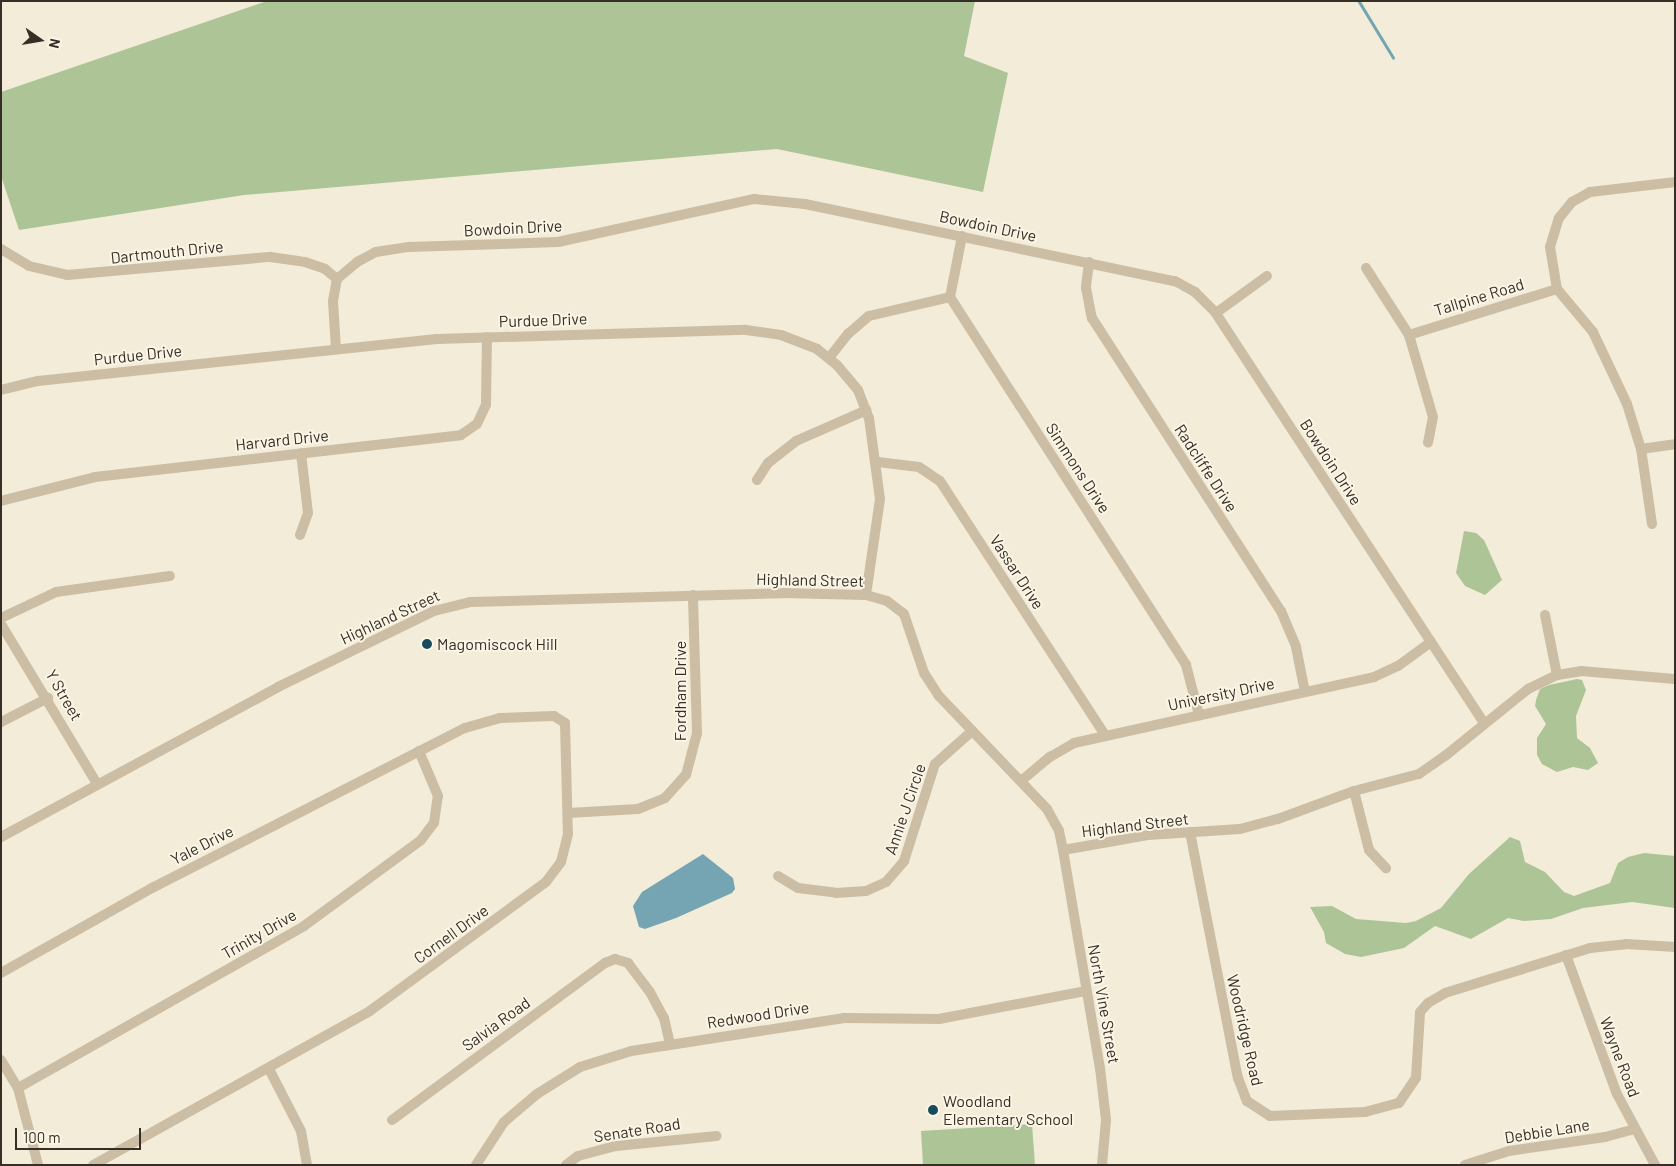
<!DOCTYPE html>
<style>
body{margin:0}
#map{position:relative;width:1676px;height:1166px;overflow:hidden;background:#f3ecd9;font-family:Barlow,sans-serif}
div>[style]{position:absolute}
.green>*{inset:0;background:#adc497}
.water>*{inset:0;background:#75a5b3}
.stream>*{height:2.5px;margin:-1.25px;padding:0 1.25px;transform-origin:1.25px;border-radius:1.25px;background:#75a5b3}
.minor>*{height:10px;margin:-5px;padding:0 5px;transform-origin:5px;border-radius:5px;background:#ccbea4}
.dots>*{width:14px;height:14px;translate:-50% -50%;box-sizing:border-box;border:2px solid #fbf5e5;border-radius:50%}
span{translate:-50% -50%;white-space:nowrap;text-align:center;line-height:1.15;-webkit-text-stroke:4px #fbf5e5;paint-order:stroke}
.street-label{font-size:16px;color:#372e26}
.poi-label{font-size:16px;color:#372e26}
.left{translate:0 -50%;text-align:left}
.frame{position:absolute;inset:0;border:2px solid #372e26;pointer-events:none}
.north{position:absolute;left:15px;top:15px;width:50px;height:50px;-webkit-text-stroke:4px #fbf5e5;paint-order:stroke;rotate:103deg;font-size:14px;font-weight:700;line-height:20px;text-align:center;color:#372e26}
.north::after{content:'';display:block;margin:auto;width:18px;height:22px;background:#372e26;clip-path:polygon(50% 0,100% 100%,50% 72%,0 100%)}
.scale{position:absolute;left:15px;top:1128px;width:126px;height:22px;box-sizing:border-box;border:2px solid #372e26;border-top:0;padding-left:6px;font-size:15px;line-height:18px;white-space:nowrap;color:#372e26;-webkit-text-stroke:4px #fbf5e5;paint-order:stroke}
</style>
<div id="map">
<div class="green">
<div style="clip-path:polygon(267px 1px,975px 1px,964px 56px,1008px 73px,983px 192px,777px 149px,244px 195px,19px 230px,1px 176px,1px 92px)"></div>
<div style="clip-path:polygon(1464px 531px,1476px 533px,1484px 540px,1502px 580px,1485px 595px,1465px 586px,1456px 573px)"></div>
<div style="clip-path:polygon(1577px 679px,1582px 680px,1586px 690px,1576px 716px,1577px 738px,1590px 748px,1598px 763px,1588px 770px,1573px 767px,1557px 772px,1542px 764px,1537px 755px,1537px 738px,1546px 724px,1535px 706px,1536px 700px,1540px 689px,1549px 685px)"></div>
<div style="clip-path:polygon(1510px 837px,1520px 841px,1525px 862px,1545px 872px,1564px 892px,1574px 896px,1610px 883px,1618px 863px,1628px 857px,1644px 853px,1675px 856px,1675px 908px,1632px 902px,1583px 908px,1551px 919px,1524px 921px,1508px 918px,1471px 939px,1435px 926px,1404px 948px,1361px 957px,1345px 954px,1326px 943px,1324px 932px,1310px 907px,1332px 906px,1356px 919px,1406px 923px,1416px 921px,1441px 908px,1469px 874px)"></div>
<div style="clip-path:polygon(1032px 1124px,1035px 1165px,923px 1165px,921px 1131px)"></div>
</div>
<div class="water">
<div style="clip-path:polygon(703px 854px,733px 878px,735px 889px,732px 893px,676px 918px,645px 929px,639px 927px,633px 906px,642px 892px)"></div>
</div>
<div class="stream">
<div style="left:1359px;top:1px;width:66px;rotate:58.7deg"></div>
</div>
<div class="minor">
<div style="left:962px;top:236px;width:62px;rotate:101.1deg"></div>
<div style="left:950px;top:297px;width:437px;rotate:57.3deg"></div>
<div style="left:1186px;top:665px;width:52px;rotate:75.4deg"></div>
<div style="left:1px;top:249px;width:33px;rotate:31deg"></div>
<div style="left:29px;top:266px;width:39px;rotate:13deg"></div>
<div style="left:67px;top:275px;width:204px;rotate:-5.1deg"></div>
<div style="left:270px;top:257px;width:35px;rotate:8deg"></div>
<div style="left:305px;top:262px;width:21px;rotate:19deg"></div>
<div style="left:325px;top:269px;width:16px;rotate:40deg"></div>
<div style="left:1089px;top:262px;width:26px;rotate:97deg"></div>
<div style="left:1086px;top:288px;width:31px;rotate:79deg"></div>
<div style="left:1092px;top:318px;width:349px;rotate:57.2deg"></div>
<div style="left:1281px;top:611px;width:39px;rotate:67deg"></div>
<div style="left:1296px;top:647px;width:46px;rotate:78.7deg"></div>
<div style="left:1366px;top:268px;width:80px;rotate:57.3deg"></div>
<div style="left:1409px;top:335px;width:85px;rotate:73.7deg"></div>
<div style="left:1433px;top:417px;width:26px;rotate:101deg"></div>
<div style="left:1216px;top:313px;width:63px;rotate:-36deg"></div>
<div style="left:1409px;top:335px;width:155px;rotate:-17.3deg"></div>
<div style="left:336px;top:349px;width:48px;rotate:-93.6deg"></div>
<div style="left:333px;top:301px;width:22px;rotate:-80deg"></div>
<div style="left:337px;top:279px;width:26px;rotate:-40deg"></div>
<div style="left:357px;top:262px;width:21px;rotate:-28deg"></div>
<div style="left:376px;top:252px;width:33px;rotate:-9deg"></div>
<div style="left:409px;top:247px;width:149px;rotate:-1.9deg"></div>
<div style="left:558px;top:242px;width:201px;rotate:-12.4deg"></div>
<div style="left:754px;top:199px;width:51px;rotate:5.6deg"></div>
<div style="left:805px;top:204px;width:378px;rotate:11.8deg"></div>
<div style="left:1175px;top:281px;width:23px;rotate:29deg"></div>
<div style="left:1195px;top:292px;width:28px;rotate:45deg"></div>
<div style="left:1215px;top:312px;width:491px;rotate:56.8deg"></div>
<div style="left:829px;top:358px;width:31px;rotate:-52deg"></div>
<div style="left:848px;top:334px;width:28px;rotate:-41deg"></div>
<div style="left:869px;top:316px;width:83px;rotate:-13.2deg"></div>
<div style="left:1px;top:390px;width:38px;rotate:-14deg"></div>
<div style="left:38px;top:381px;width:401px;rotate:-6deg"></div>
<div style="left:437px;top:339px;width:309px;rotate:-1.7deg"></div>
<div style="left:746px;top:330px;width:35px;rotate:8deg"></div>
<div style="left:781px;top:335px;width:39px;rotate:21deg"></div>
<div style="left:817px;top:349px;width:26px;rotate:39deg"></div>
<div style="left:837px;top:365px;width:33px;rotate:50deg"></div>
<div style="left:858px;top:390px;width:30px;rotate:69deg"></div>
<div style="left:869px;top:418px;width:82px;rotate:82.3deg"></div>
<div style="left:880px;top:499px;width:97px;rotate:98.3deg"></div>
<div style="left:1641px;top:449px;width:34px;rotate:-8deg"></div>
<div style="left:878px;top:462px;width:41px;rotate:7deg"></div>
<div style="left:919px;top:467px;width:25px;rotate:34deg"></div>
<div style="left:940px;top:481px;width:303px;rotate:57deg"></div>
<div style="left:757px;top:480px;width:20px;rotate:-57deg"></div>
<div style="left:768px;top:463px;width:36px;rotate:-38deg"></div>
<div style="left:796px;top:441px;width:77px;rotate:-23.6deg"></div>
<div style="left:1px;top:501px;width:97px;rotate:-14.3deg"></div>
<div style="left:95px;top:477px;width:368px;rotate:-6.5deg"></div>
<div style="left:461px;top:435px;width:19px;rotate:-35deg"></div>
<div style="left:477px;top:424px;width:21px;rotate:-65deg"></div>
<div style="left:486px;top:405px;width:68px;rotate:-89.2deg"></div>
<div style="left:1652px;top:524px;width:76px;rotate:-98.3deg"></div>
<div style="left:1641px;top:449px;width:47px;rotate:-107.3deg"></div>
<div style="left:1627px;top:404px;width:80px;rotate:-115.3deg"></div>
<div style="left:1593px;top:332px;width:56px;rotate:-129.9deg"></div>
<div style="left:1557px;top:289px;width:43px;rotate:-99.5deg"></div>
<div style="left:1550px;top:247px;width:30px;rotate:-73deg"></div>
<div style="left:1559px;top:218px;width:21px;rotate:-51deg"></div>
<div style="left:1572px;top:202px;width:21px;rotate:-29deg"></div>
<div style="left:1590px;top:192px;width:86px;rotate:-6.7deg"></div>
<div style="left:300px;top:535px;width:23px;rotate:-70deg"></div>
<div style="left:308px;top:513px;width:60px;rotate:-96.7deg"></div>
<div style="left:1545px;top:615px;width:61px;rotate:78.7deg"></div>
<div style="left:1px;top:618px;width:61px;rotate:-25.3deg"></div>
<div style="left:56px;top:592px;width:115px;rotate:-8deg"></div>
<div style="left:1px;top:624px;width:187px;rotate:59deg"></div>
<div style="left:1px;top:722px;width:53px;rotate:-27.1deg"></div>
<div style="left:1021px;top:781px;width:38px;rotate:-40deg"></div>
<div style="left:1050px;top:757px;width:28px;rotate:-30deg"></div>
<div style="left:1074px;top:743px;width:307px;rotate:-12.4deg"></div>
<div style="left:1374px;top:677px;width:26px;rotate:-25deg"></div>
<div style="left:1398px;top:666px;width:41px;rotate:-36deg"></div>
<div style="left:1354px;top:791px;width:61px;rotate:75.7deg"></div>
<div style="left:1369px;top:850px;width:25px;rotate:47deg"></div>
<div style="left:568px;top:813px;width:70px;rotate:-3.3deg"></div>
<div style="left:638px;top:809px;width:29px;rotate:-22deg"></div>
<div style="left:665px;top:798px;width:31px;rotate:-48deg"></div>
<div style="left:686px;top:775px;width:43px;rotate:-75.3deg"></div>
<div style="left:697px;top:733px;width:138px;rotate:-91.7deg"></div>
<div style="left:1190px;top:832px;width:251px;rotate:79deg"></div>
<div style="left:1238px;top:1078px;width:25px;rotate:69deg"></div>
<div style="left:1247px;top:1101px;width:27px;rotate:33deg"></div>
<div style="left:1270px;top:1116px;width:95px;rotate:-2.4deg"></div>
<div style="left:1365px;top:1112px;width:35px;rotate:-15deg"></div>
<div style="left:1399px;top:1103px;width:30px;rotate:-56deg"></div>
<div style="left:1416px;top:1078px;width:66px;rotate:-86.5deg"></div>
<div style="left:1420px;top:1012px;width:12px;rotate:-48deg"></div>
<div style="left:1428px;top:1003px;width:20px;rotate:-30deg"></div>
<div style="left:1445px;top:993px;width:152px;rotate:-17.2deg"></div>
<div style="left:1590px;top:948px;width:36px;rotate:-6deg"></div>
<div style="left:1626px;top:944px;width:49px;rotate:3.5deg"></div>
<div style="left:1px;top:837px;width:315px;rotate:-28.4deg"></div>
<div style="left:278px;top:687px;width:174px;rotate:-26deg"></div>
<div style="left:434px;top:611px;width:37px;rotate:-14deg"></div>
<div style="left:470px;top:602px;width:313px;rotate:-1.6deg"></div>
<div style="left:783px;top:593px;width:83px;rotate:1.4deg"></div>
<div style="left:866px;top:595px;width:22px;rotate:16deg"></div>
<div style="left:887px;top:601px;width:21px;rotate:37deg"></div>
<div style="left:904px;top:614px;width:62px;rotate:71.3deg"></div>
<div style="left:924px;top:673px;width:27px;rotate:57deg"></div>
<div style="left:939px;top:696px;width:156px;rotate:46.3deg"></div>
<div style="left:1047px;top:809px;width:25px;rotate:61deg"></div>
<div style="left:1059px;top:831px;width:19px;rotate:78deg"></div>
<div style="left:1063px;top:850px;width:86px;rotate:-10deg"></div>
<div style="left:1148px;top:835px;width:92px;rotate:-3.7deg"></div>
<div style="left:1240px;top:829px;width:39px;rotate:-15deg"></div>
<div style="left:1278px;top:819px;width:81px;rotate:-20.2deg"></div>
<div style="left:1354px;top:791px;width:67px;rotate:-14.7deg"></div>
<div style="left:1419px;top:774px;width:32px;rotate:-35deg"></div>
<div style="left:1445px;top:756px;width:107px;rotate:-38.9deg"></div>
<div style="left:1528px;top:689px;width:32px;rotate:-26deg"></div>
<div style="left:1557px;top:675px;width:24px;rotate:-9deg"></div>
<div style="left:1581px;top:671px;width:94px;rotate:4.9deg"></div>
<div style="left:1063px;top:850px;width:221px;rotate:80.4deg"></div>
<div style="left:1100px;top:1068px;width:52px;rotate:83.4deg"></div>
<div style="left:1106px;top:1120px;width:45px;rotate:95.1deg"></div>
<div style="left:778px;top:876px;width:23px;rotate:31deg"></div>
<div style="left:798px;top:888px;width:38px;rotate:7deg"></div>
<div style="left:836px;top:893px;width:30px;rotate:-4deg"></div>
<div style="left:866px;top:891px;width:22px;rotate:-24deg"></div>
<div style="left:886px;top:882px;width:28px;rotate:-49deg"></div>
<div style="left:904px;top:861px;width:102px;rotate:-72.3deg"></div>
<div style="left:935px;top:764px;width:50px;rotate:-41.7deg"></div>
<div style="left:1566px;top:955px;width:148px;rotate:69.9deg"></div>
<div style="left:1617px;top:1094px;width:81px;rotate:61.8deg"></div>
<div style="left:1px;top:973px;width:173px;rotate:-29.4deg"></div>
<div style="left:152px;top:888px;width:352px;rotate:-27.1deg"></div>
<div style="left:465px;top:728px;width:36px;rotate:-16deg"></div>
<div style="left:500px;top:718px;width:26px;rotate:-2deg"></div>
<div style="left:526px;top:717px;width:28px;rotate:-2deg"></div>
<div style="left:554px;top:716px;width:13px;rotate:32deg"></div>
<div style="left:565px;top:723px;width:111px;rotate:88.5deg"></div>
<div style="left:568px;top:834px;width:29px;rotate:104deg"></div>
<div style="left:561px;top:862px;width:25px;rotate:127deg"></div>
<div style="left:546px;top:882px;width:218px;rotate:143.8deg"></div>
<div style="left:370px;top:1011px;width:317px;rotate:150.9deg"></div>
<div style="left:1px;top:1060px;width:33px;rotate:59deg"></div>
<div style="left:18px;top:1088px;width:80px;rotate:75.4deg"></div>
<div style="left:269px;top:1069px;width:70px;rotate:62.7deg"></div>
<div style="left:301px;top:1131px;width:35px;rotate:80deg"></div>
<div style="left:18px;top:1088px;width:329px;rotate:-29.5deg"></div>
<div style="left:304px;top:926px;width:145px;rotate:-36.3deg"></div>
<div style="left:421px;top:840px;width:21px;rotate:-53deg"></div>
<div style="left:434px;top:823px;width:27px;rotate:-82deg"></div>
<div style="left:438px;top:796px;width:49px;rotate:-112.9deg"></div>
<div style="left:392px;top:1120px;width:265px;rotate:-36.4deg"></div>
<div style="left:605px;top:963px;width:11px;rotate:-22deg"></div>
<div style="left:615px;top:959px;width:14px;rotate:17deg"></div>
<div style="left:628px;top:963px;width:36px;rotate:53deg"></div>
<div style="left:650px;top:992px;width:30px;rotate:62deg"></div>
<div style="left:664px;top:1018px;width:27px;rotate:77deg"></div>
<div style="left:476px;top:1165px;width:51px;rotate:-56.9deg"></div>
<div style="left:504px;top:1122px;width:43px;rotate:-40.3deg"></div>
<div style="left:537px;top:1094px;width:51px;rotate:-32.1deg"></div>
<div style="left:580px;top:1067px;width:53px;rotate:-17.4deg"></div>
<div style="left:631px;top:1051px;width:216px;rotate:-8.8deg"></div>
<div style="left:844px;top:1018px;width:95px;rotate:0.6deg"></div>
<div style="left:939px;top:1019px;width:150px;rotate:-10.8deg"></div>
<div style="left:566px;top:1165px;width:15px;rotate:-37deg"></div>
<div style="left:578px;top:1156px;width:39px;rotate:-15deg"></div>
<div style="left:616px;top:1146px;width:101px;rotate:-5.7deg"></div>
<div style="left:1465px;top:1165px;width:46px;rotate:-17.7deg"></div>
<div style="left:1509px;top:1151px;width:97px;rotate:-8.3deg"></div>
<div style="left:1605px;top:1137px;width:30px;rotate:-15deg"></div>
</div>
<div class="dots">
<div style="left:427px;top:644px;background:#184b5c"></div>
<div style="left:933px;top:1110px;background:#184b5c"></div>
</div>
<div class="street-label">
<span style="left:988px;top:226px;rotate:12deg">Bowdoin Drive</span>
<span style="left:513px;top:228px;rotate:-3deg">Bowdoin Drive</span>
<span style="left:167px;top:252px;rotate:-6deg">Dartmouth Drive</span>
<span style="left:1479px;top:297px;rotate:-17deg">Tallpine Road</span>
<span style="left:543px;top:320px;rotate:-2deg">Purdue Drive</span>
<span style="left:138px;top:355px;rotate:-6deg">Purdue Drive</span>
<span style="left:282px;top:440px;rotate:-6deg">Harvard Drive</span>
<span style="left:1331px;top:462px;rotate:57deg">Bowdoin Drive</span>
<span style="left:1078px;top:468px;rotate:57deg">Simmons Drive</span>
<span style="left:1206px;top:468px;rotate:57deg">Radcliffe Drive</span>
<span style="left:1017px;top:572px;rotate:57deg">Vassar Drive</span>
<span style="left:810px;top:580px;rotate:1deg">Highland Street</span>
<span style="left:390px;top:617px;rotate:-25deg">Highland Street</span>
<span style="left:680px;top:691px;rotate:-90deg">Fordham Drive</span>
<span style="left:1221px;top:694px;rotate:-12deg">University Drive</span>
<span style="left:64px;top:695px;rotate:60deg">Y Street</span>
<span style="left:905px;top:809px;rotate:-71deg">Annie J Circle</span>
<span style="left:1135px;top:825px;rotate:-7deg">Highland Street</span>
<span style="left:202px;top:845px;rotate:-27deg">Yale Drive</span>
<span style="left:259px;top:934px;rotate:-30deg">Trinity Drive</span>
<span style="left:451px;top:934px;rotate:-36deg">Cornell Drive</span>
<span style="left:1104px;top:1004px;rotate:80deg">North Vine Street</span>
<span style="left:758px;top:1015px;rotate:-9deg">Redwood Drive</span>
<span style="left:496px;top:1024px;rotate:-36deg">Salvia Road</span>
<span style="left:1245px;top:1030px;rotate:77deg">Woodridge Road</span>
<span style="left:1620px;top:1057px;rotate:69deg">Wayne Road</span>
<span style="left:637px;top:1130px;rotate:-9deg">Senate Road</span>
<span style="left:1547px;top:1131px;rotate:-9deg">Debbie Lane</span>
</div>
<div class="poi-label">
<span class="left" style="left:437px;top:644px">Magomiscock Hill</span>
<span class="left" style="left:943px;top:1110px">Woodland<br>Elementary School</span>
</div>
<div class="frame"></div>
<div class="north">N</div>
<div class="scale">100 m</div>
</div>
